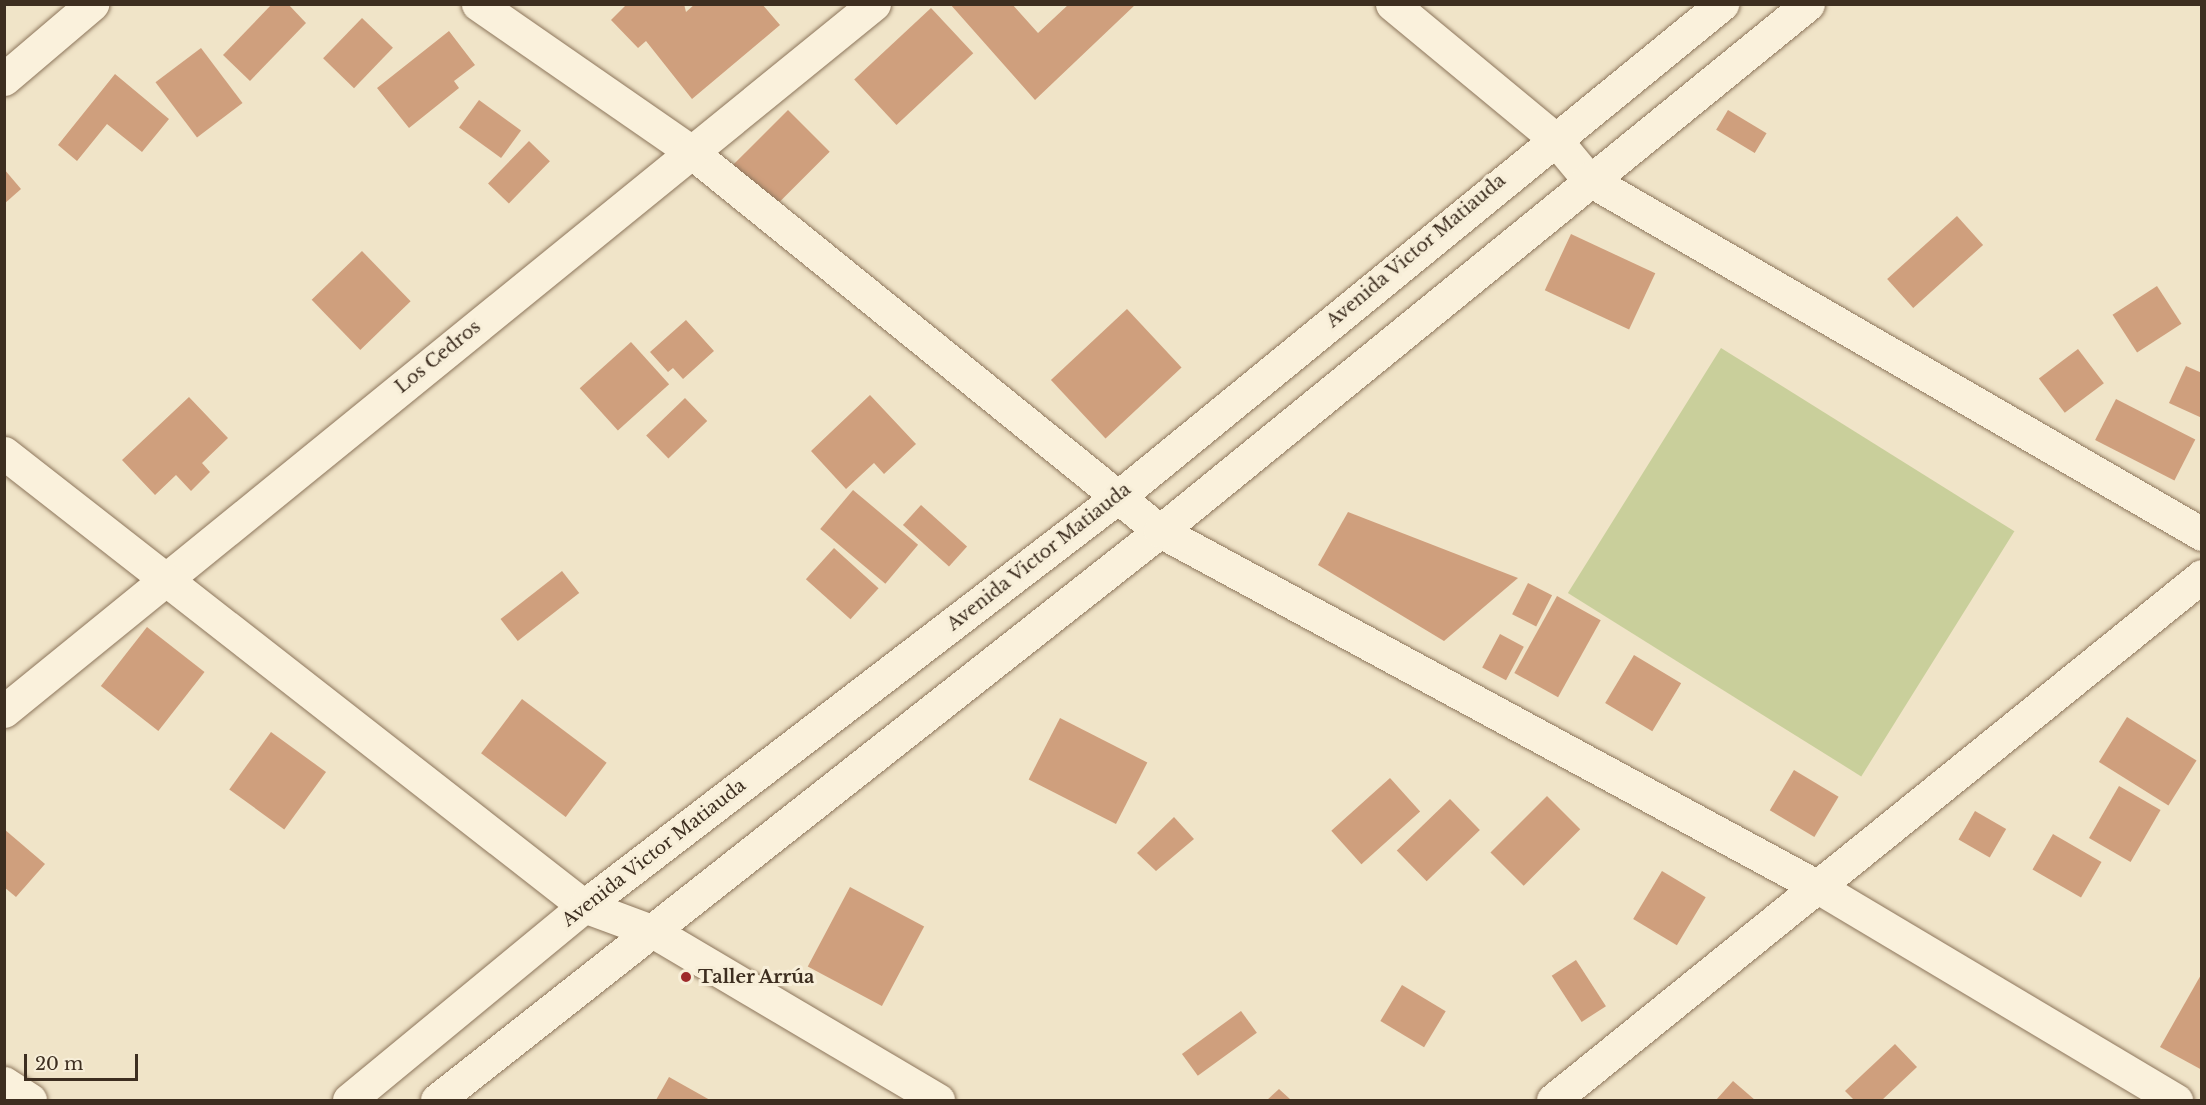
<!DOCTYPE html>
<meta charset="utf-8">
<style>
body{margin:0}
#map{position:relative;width:2206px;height:1105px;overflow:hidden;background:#f0e4c8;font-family:"Libre Baskerville",serif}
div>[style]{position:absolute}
.green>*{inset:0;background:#c9cf9b;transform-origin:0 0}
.building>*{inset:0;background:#cf9f7d;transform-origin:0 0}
.roads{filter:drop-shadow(0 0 2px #8d765c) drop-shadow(0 0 2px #8d765c)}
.minor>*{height:33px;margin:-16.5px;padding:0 16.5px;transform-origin:16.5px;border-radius:16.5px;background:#faf1dc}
.tertiary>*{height:33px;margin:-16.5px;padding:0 16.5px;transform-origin:16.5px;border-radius:16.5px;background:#faf1dc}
.secondary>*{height:33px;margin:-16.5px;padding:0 16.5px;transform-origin:16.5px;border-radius:16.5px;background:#faf1dc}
.dots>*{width:16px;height:16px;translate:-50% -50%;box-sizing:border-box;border:3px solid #f7eed8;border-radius:50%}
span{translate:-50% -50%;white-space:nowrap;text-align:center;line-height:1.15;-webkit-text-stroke:6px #f7eed8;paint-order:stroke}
.street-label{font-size:18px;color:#3d2e20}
.poi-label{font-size:18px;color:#3d2e20;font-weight:700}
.left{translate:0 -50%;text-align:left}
.frame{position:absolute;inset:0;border:6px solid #3d2e20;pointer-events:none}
.scale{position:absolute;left:24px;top:1054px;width:114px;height:27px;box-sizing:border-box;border:3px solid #3d2e20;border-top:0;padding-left:8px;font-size:18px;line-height:21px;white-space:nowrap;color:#3d2e20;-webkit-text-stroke:4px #f7eed8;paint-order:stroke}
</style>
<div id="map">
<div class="green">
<div style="left:1721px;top:348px;width:346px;height:289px;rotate:32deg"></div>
</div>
<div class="building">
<div style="clip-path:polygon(272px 4px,288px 4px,306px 23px,250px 81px,223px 55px)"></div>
<div style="clip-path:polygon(627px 4px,684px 4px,686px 12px,695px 4px,762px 4px,780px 25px,692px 99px,646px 41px,638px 48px,611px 20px)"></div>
<div style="clip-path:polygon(950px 4px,1012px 4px,1038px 33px,1069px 4px,1136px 4px,1035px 100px)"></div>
<div style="left:931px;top:8px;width:62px;height:105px;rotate:47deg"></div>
<div style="left:362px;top:18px;width:43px;height:56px;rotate:44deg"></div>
<div style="clip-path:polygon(449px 31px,475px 65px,454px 81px,459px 88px,409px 128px,377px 88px)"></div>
<div style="left:201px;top:48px;width:69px;height:57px;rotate:53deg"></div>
<div style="clip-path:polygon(115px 74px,169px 119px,142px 152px,107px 124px,77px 161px,58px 145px)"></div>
<div style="left:479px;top:100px;width:52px;height:34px;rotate:36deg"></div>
<div style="left:788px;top:110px;width:59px;height:86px;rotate:45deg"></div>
<div style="left:1728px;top:110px;width:45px;height:23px;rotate:31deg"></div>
<div style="left:529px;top:141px;width:29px;height:59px;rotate:44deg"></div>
<div style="clip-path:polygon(4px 169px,21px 189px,4px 204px)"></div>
<div style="left:1957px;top:216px;width:39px;height:94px;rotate:48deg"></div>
<div style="left:1571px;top:234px;width:93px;height:62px;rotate:25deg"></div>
<div style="left:362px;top:251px;width:70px;height:70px;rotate:46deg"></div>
<div style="left:2157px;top:286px;width:45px;height:53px;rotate:57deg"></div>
<div style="left:1127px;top:309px;width:80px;height:104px;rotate:47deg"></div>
<div style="clip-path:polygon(686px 320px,714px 351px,683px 379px,673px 368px,668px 372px,650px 352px)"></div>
<div style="left:631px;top:342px;width:57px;height:69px;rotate:48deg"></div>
<div style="left:2078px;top:349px;width:43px;height:49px;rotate:53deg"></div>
<div style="clip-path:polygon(2186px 366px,2202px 373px,2202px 418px,2169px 403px)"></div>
<div style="clip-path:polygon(870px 395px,916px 444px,884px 474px,874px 463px,846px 489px,811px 451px)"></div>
<div style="clip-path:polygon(189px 397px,228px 438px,202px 463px,210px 472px,191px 491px,176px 475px,155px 495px,122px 460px)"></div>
<div style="left:685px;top:398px;width:32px;height:54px;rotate:46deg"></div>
<div style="left:2116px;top:399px;width:89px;height:46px;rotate:27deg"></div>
<div style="left:853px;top:490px;width:85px;height:51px;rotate:40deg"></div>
<div style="left:921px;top:505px;width:62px;height:27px;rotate:42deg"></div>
<div style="clip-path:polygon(1348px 512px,1518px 578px,1444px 641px,1318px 565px)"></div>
<div style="left:834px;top:548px;width:60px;height:42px;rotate:42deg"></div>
<div style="left:562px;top:571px;width:28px;height:78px;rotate:52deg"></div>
<div style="left:1528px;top:583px;width:27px;height:35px;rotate:27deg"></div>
<div style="left:1557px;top:596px;width:50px;height:88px;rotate:29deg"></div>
<div style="left:147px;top:627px;width:73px;height:75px;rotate:38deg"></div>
<div style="left:1500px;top:634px;width:27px;height:38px;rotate:28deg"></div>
<div style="left:1634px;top:655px;width:55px;height:56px;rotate:31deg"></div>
<div style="left:522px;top:699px;width:106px;height:68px;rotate:37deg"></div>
<div style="left:2127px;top:717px;width:82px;height:53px;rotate:32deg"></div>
<div style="left:1060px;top:718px;width:98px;height:69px;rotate:27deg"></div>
<div style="left:271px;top:732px;width:68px;height:71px;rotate:36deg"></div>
<div style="left:1794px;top:770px;width:52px;height:47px;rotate:31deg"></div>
<div style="left:1390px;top:778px;width:45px;height:79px;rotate:48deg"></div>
<div style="left:2119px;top:786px;width:48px;height:60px;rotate:30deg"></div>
<div style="left:1547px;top:796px;width:47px;height:80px;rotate:45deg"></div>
<div style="left:1450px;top:799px;width:43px;height:74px;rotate:46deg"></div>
<div style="left:1975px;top:811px;width:36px;height:33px;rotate:30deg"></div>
<div style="clip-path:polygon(1174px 817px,1194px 839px,1156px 871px,1137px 853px)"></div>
<div style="clip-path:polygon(4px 829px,45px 864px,16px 897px,4px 887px)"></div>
<div style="left:2053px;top:834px;width:56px;height:41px;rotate:30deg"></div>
<div style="left:1662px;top:871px;width:51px;height:56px;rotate:31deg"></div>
<div style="left:850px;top:887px;width:84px;height:90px;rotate:28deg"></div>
<div style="left:1576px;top:960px;width:55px;height:29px;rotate:57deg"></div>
<div style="clip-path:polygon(2202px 973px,2202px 1070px,2160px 1047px)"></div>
<div style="left:1402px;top:985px;width:51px;height:42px;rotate:31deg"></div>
<div style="left:1241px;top:1011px;width:27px;height:73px;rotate:54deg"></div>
<div style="clip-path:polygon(1895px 1044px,1917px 1067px,1882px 1100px,1854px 1100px,1845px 1091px)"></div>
<div style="clip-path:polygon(669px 1077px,710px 1100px,656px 1100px)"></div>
<div style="clip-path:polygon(1733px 1081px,1755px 1100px,1716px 1100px)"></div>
<div style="clip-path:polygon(1279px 1089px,1291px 1100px,1267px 1100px)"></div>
</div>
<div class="roads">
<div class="minor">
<div style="left:478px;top:4px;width:258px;rotate:34.7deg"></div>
<div style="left:690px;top:151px;width:604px;rotate:38.96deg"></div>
<div style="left:1160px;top:531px;width:748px;rotate:28.41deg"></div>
<div style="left:1818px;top:887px;width:417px;rotate:30.8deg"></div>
<div style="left:1392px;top:4px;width:210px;rotate:39.6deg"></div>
<div style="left:1554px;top:138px;width:53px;rotate:50.3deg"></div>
<div style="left:1588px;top:179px;width:709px;rotate:30.04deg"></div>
<div style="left:4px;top:79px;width:116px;rotate:-40.4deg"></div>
<div style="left:4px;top:711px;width:1121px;rotate:-39.1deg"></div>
<div style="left:4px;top:1083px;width:31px;rotate:33deg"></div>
<div style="left:1553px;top:1100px;width:834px;rotate:-38.92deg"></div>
</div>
<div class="tertiary">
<div style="left:4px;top:453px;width:736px;rotate:37.99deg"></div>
<div style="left:584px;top:906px;width:75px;rotate:20.4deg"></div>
<div style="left:654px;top:932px;width:330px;rotate:30.6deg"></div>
</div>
<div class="secondary">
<div style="left:349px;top:1100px;width:305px;rotate:-39.5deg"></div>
<div style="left:584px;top:906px;width:673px;rotate:-37.45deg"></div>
<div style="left:1118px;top:497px;width:780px;rotate:-39.22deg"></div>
<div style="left:437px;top:1100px;width:920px;rotate:-38.2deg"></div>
<div style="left:1160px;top:531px;width:835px;rotate:-39.12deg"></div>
</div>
</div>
<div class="dots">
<div style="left:686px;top:977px;background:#9e2a2b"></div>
</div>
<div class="street-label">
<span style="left:1416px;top:251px;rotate:-40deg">Avenida Victor Matiauda</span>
<span style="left:438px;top:357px;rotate:-39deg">Los Cedros</span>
<span style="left:1039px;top:557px;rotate:-38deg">Avenida Victor Matiauda</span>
<span style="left:654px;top:853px;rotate:-38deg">Avenida Victor Matiauda</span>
</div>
<div class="poi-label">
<span class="left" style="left:698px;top:977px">Taller Arrúa</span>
</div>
<div class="frame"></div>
<div class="scale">20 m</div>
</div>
